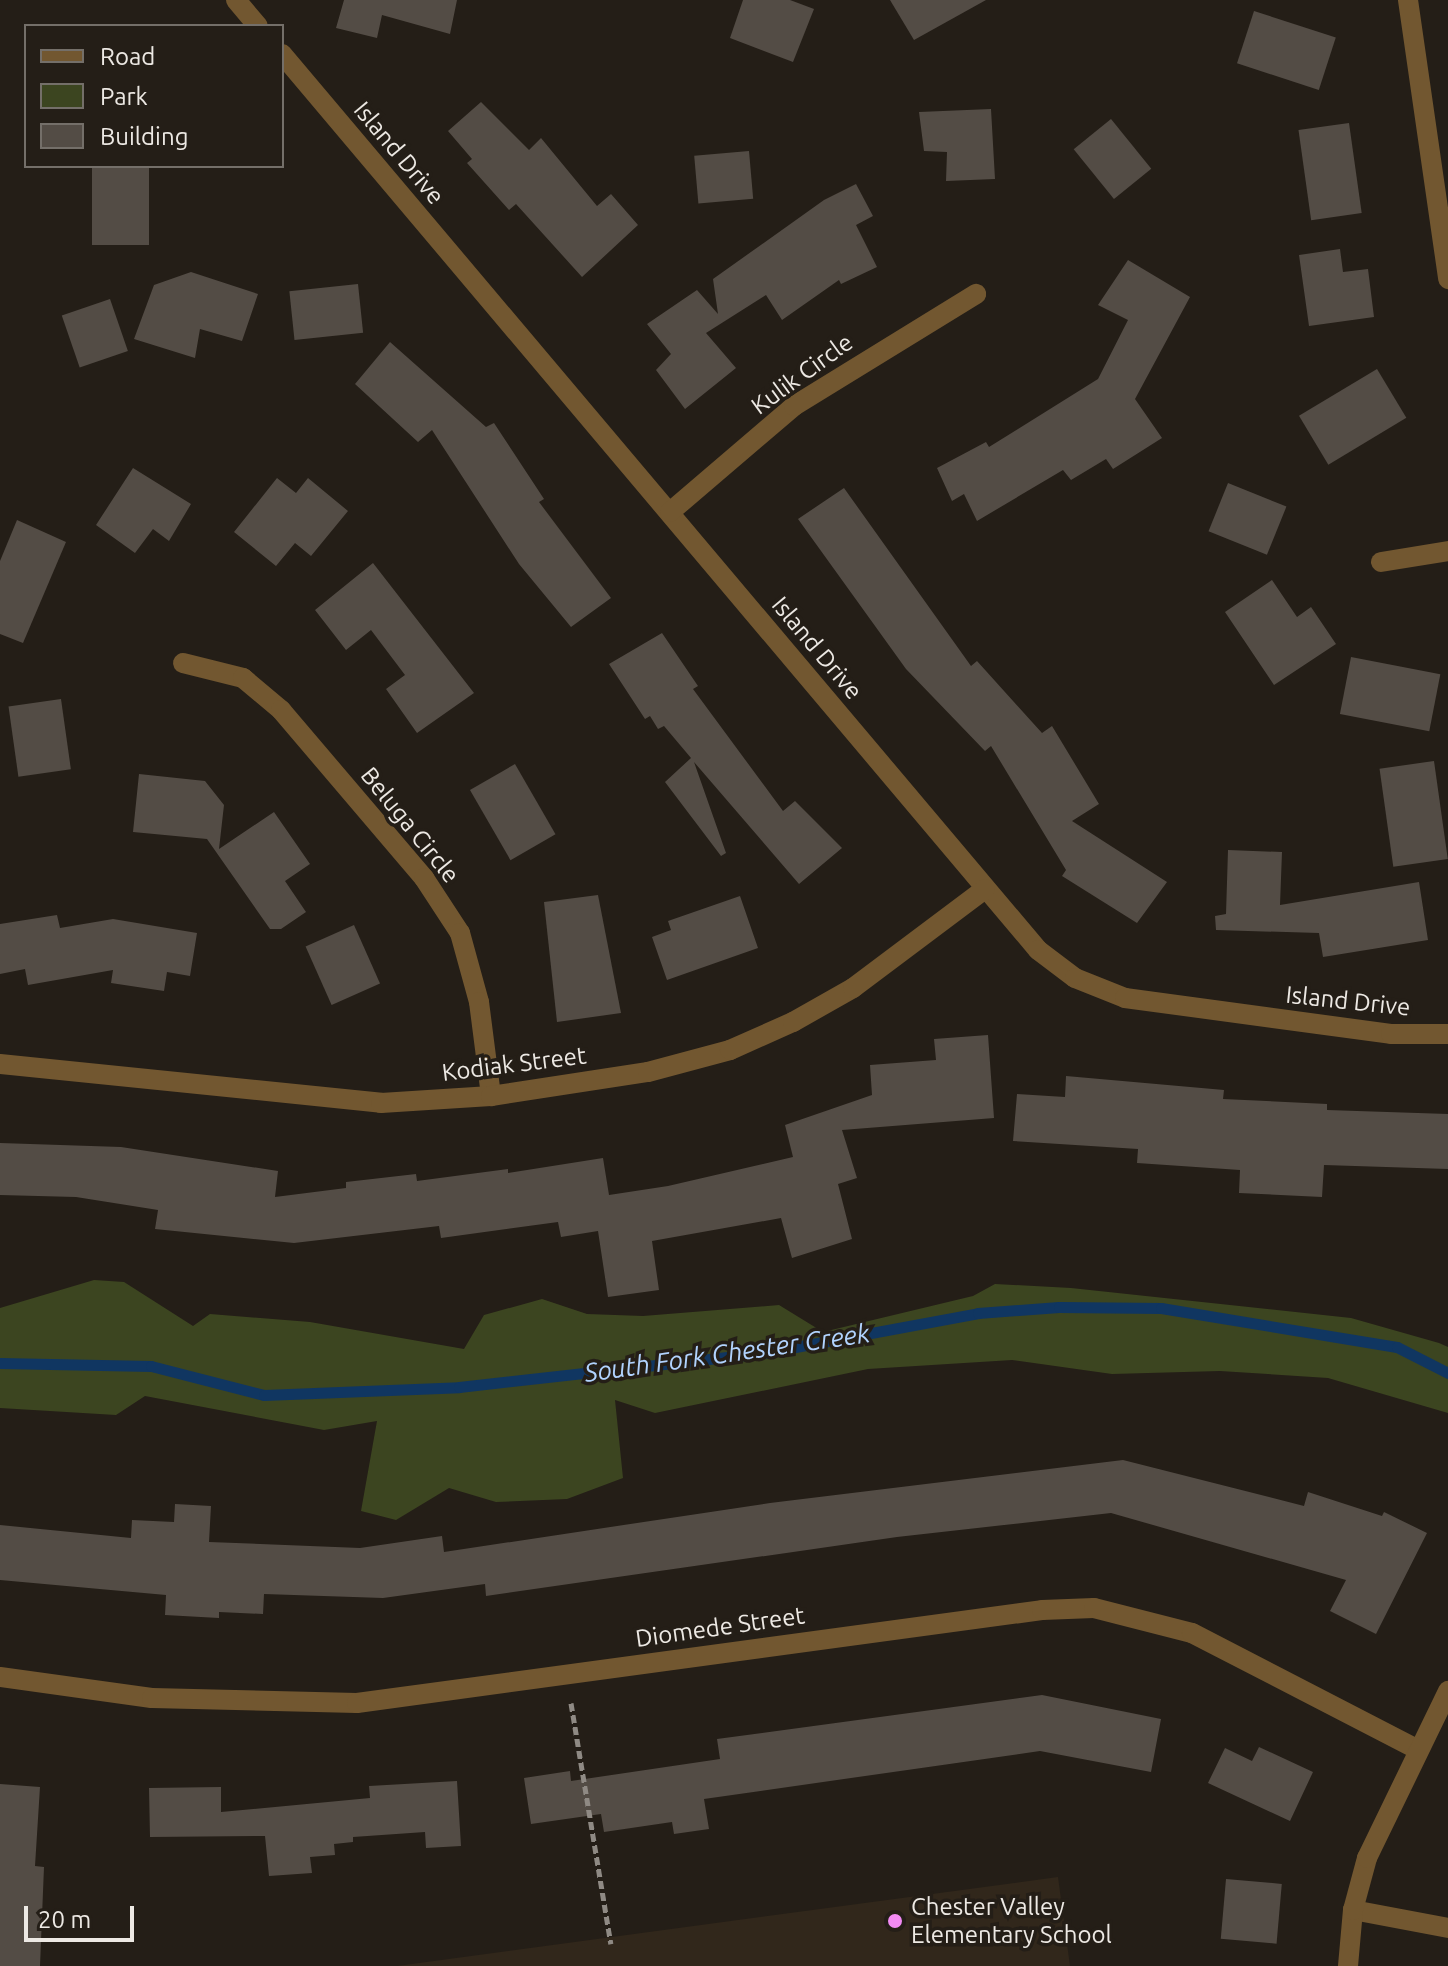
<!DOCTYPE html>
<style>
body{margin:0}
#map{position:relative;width:1448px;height:1966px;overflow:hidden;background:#241e17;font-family:Ubuntu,sans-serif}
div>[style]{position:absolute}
.built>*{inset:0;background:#31271b}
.green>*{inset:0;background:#3c4520}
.stream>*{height:11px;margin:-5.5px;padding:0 5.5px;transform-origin:5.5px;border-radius:5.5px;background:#103661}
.building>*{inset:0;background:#534c45;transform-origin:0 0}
.path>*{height:5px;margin-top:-2.5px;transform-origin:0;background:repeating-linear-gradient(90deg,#8f8a84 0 8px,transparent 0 12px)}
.minor>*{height:20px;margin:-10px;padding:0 10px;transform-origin:10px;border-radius:10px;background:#725730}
.dots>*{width:22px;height:22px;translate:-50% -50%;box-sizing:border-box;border:4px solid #241e17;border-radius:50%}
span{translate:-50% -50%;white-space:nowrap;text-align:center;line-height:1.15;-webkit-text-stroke:7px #241e17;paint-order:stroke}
.street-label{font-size:24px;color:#ede9e4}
.poi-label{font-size:24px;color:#ede9e4}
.left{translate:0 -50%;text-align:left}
.water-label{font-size:26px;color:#b1d3fe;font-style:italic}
.legend{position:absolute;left:24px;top:24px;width:260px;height:144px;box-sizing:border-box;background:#241e17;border:2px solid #746f69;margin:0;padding:10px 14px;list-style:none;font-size:24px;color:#ede9e4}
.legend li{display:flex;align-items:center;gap:16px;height:40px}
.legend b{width:40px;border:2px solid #746f69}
.scale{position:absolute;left:24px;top:1906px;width:110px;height:36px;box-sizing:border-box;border:4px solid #ede9e4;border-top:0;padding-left:10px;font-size:24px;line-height:28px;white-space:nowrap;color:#ede9e4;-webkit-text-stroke:6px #241e17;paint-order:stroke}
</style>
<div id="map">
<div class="built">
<div style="clip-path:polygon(1058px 1877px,1070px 1966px,397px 1966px)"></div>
</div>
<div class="green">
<div style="clip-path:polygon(94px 1280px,124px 1282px,193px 1326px,210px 1314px,310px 1322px,464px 1349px,484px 1315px,542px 1299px,587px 1314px,643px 1316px,779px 1305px,823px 1332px,973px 1296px,995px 1284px,1071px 1288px,1351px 1318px,1439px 1343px,1448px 1347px,1448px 1413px,1328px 1378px,1220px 1371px,1112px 1374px,1012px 1360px,868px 1369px,655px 1413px,615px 1400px,623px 1478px,567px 1499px,496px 1502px,449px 1488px,396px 1520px,361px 1511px,377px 1421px,324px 1430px,145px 1396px,116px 1415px,0 1408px,0 1308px)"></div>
</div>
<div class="stream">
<div style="left:0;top:1363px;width:151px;rotate:1.1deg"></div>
<div style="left:151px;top:1366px;width:117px;rotate:14.4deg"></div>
<div style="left:264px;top:1395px;width:195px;rotate:-2.3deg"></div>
<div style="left:459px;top:1387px;width:306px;rotate:-6.4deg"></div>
<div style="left:763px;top:1353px;width:219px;rotate:-10.5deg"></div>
<div style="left:978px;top:1313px;width:81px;rotate:-4.2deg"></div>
<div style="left:1059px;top:1307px;width:102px;rotate:0.6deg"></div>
<div style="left:1161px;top:1308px;width:239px;rotate:9.4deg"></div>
<div style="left:1397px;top:1347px;width:57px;rotate:27deg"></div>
</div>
<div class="building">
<div style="clip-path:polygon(344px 0,457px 0,450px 34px,382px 15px,377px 38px,336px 28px)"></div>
<div style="clip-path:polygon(743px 0,790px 0,814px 9px,793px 62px,730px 38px)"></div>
<div style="clip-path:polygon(890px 0,986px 0,914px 40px)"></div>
<div style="left:1254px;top:11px;width:86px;height:55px;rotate:18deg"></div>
<div style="clip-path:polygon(481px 102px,529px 150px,541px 138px,597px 206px,611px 194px,638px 225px,582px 277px,516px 204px,509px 210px,467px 163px,472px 159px,448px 131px)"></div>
<div style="clip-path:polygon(991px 109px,995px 179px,946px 181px,947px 152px,924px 151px,919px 112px)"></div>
<div style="left:1111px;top:119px;width:64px;height:48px;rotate:51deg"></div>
<div style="left:1349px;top:123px;width:91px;height:51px;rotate:82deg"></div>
<div style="left:749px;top:151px;width:48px;height:55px;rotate:85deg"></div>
<div style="left:92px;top:166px;width:57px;height:79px"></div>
<div style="clip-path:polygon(856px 184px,873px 216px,856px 225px,877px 267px,841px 284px,839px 280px,782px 320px,766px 295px,706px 333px,736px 368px,685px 409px,656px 370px,671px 354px,647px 324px,697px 290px,718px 314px,713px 279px,824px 200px)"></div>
<div style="clip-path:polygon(1340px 249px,1343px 272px,1368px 269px,1374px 317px,1309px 326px,1299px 255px)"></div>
<div style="clip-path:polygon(1128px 260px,1190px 297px,1135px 399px,1162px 438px,1113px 469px,1106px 459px,1071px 480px,1063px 470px,977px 521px,964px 494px,952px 501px,937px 468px,986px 442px,989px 447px,1098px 379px,1128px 320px,1098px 305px)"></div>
<div style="clip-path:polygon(191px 272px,258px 294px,242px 341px,200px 329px,195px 358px,134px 339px,154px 285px)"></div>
<div style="left:358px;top:284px;width:49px;height:69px;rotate:84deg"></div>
<div style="left:110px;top:299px;width:55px;height:51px;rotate:71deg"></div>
<div style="clip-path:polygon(390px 342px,486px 427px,494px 423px,544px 499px,539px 502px,611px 598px,571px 627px,519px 564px,432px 430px,418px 442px,355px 384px)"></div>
<div style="left:1377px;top:369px;width:57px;height:91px;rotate:59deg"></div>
<div style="clip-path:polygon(133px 468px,191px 504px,169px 541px,153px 529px,135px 553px,96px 525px)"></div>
<div style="clip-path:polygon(277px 478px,296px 493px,308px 478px,348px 511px,311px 556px,295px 543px,276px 566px,234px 532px)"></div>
<div style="left:1228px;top:483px;width:63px;height:52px;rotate:22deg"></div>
<div style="clip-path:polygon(844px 488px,971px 666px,977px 661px,1042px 733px,1052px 726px,1099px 804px,1072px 821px,1167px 882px,1137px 923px,1062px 876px,1066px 870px,991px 746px,985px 751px,906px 669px,798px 519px)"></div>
<div style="clip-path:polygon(17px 520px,66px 542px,23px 643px,0 634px,0 561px)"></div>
<div style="clip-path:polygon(373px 563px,474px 693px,417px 733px,386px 689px,405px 675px,371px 630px,346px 650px,315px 610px)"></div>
<div style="clip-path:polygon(1272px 580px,1297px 617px,1311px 607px,1336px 644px,1274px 685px,1225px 612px)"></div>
<div style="clip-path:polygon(662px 633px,698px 686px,693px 689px,783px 811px,795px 801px,842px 848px,799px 884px,694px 762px,726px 853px,721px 856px,665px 782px,691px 758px,664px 726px,658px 729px,650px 716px,645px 719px,609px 664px)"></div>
<div style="left:1351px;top:657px;width:91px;height:58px;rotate:11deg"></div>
<div style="left:61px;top:699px;width:71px;height:53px;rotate:82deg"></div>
<div style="left:1434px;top:761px;width:99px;height:55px;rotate:82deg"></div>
<div style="left:515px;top:764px;width:81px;height:52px;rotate:60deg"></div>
<div style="clip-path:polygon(139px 774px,205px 781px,224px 805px,219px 849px,274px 812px,310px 864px,285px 881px,306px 912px,281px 929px,270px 929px,207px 839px,133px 832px)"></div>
<div style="clip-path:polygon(1228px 850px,1282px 852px,1280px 905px,1419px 882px,1428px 940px,1323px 957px,1319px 933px,1216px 930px,1215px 916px,1226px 914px)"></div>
<div style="clip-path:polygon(598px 895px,621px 1013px,557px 1022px,544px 902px)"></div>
<div style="clip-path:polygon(740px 896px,758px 948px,667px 980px,652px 937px,671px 930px,668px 921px)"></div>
<div style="clip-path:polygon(57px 915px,60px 928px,113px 919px,197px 933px,190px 976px,167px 972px,164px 991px,111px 983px,113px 970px,28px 985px,25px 969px,0 974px,0 924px)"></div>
<div style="left:354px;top:925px;width:64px;height:53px;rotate:66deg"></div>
<div style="clip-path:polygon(988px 1035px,994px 1118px,842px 1130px,857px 1178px,838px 1184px,852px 1239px,792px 1258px,781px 1218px,652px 1241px,659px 1290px,608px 1297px,598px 1231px,561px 1237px,558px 1222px,441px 1238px,439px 1226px,294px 1243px,155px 1229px,158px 1210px,76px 1197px,0 1195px,0 1143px,121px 1147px,278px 1171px,275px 1197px,346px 1188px,346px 1182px,416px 1174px,417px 1181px,508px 1169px,508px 1173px,603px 1158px,609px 1195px,668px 1186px,793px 1157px,785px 1125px,872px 1095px,870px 1065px,936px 1060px,934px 1039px)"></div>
<div style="clip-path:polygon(1066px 1076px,1224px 1090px,1223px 1099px,1327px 1104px,1327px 1110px,1448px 1114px,1448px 1169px,1324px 1165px,1322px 1197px,1239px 1193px,1240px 1170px,1137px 1163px,1138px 1149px,1013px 1141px,1017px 1094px,1065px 1097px)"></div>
<div style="clip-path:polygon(1123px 1460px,1304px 1506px,1308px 1492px,1382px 1516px,1384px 1512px,1427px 1533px,1376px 1634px,1330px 1611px,1346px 1580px,1111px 1513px,897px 1537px,486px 1596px,485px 1584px,383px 1598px,264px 1594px,263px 1614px,219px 1612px,219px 1618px,165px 1615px,166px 1595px,0 1580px,0 1525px,131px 1538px,132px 1520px,174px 1522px,175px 1504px,211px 1506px,209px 1542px,360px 1548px,442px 1536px,444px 1552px,770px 1503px)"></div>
<div style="clip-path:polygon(1042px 1695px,1161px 1719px,1151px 1772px,1040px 1751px,704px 1799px,709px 1829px,674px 1834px,672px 1822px,604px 1832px,601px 1814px,531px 1824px,524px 1778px,570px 1771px,571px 1781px,720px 1759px,717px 1739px)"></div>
<div style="clip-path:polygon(1259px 1747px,1313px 1772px,1290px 1821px,1208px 1783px,1225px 1748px,1252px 1761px)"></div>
<div style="clip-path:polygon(457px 1781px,461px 1846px,426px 1848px,425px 1832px,353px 1837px,353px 1842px,334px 1844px,335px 1855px,310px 1857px,312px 1873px,269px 1876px,265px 1836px,150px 1837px,149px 1788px,221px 1787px,221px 1812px,370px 1798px,369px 1786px)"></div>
<div style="clip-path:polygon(0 1784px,40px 1787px,35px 1866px,44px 1867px,40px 1966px,0 1966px)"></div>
<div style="left:1226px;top:1879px;width:56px;height:60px;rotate:5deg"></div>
</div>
<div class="path">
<div style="left:571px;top:1703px;width:244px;rotate:80.6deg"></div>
</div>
<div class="minor">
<div style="left:236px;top:0;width:34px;rotate:50deg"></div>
<div style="left:1408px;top:0;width:282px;rotate:81.8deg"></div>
<div style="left:282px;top:54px;width:1172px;rotate:49.84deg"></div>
<div style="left:1038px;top:950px;width:46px;rotate:37.1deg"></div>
<div style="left:1075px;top:978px;width:54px;rotate:21.8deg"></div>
<div style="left:1125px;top:998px;width:268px;rotate:7.7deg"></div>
<div style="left:1391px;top:1034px;width:57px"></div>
<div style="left:670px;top:512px;width:163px;rotate:-40.5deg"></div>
<div style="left:794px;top:406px;width:214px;rotate:-31.6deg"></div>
<div style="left:1381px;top:562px;width:68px;rotate:-9.3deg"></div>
<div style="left:183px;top:663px;width:62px;rotate:14deg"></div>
<div style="left:243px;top:678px;width:50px;rotate:40.1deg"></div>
<div style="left:281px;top:710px;width:221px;rotate:49.6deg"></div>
<div style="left:424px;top:878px;width:66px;rotate:56.8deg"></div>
<div style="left:460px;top:933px;width:72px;rotate:74.6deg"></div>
<div style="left:479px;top:1002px;width:95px;rotate:82.7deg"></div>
<div style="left:0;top:1064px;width:383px;rotate:5.8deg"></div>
<div style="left:381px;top:1103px;width:110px;rotate:-3.6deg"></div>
<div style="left:491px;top:1096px;width:159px;rotate:-8.7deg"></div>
<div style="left:648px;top:1072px;width:85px;rotate:-15deg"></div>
<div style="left:730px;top:1050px;width:69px;rotate:-24deg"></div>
<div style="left:793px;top:1022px;width:69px;rotate:-29.5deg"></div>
<div style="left:853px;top:988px;width:165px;rotate:-36.9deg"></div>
<div style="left:0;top:1677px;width:153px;rotate:7.9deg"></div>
<div style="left:152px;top:1698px;width:205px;rotate:1.4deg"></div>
<div style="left:357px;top:1703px;width:691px;rotate:-7.73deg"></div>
<div style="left:1042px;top:1610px;width:52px;rotate:-2.2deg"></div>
<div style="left:1094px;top:1608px;width:101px;rotate:14.3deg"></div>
<div style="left:1192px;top:1633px;width:253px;rotate:27.3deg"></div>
<div style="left:1353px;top:1910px;width:97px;rotate:10.7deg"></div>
<div style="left:1348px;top:1966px;width:56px;rotate:-84.9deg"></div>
<div style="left:1353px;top:1910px;width:54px;rotate:-74.9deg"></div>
<div style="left:1367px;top:1858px;width:186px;rotate:-64.1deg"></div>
</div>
<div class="dots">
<div style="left:895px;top:1921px;background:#f28af3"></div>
</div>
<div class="street-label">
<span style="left:399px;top:153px;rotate:50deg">Island Drive</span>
<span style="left:802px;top:374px;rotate:-36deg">Kulik Circle</span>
<span style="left:817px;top:648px;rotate:50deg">Island Drive</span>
<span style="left:410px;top:825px;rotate:51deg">Beluga Circle</span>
<span style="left:1348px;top:1001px;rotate:6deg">Island Drive</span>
<span style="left:514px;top:1064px;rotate:-7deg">Kodiak Street</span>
<span style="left:720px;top:1627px;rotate:-8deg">Diomede Street</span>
</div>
<div class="poi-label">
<span class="left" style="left:911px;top:1921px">Chester Valley<br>Elementary School</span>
</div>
<div class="water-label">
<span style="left:727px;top:1353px;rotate:-8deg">South Fork Chester Creek</span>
</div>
<ul class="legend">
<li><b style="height:10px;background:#725730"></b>Road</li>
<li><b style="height:22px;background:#3c4520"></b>Park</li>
<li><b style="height:22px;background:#534c45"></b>Building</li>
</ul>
<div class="scale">20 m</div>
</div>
